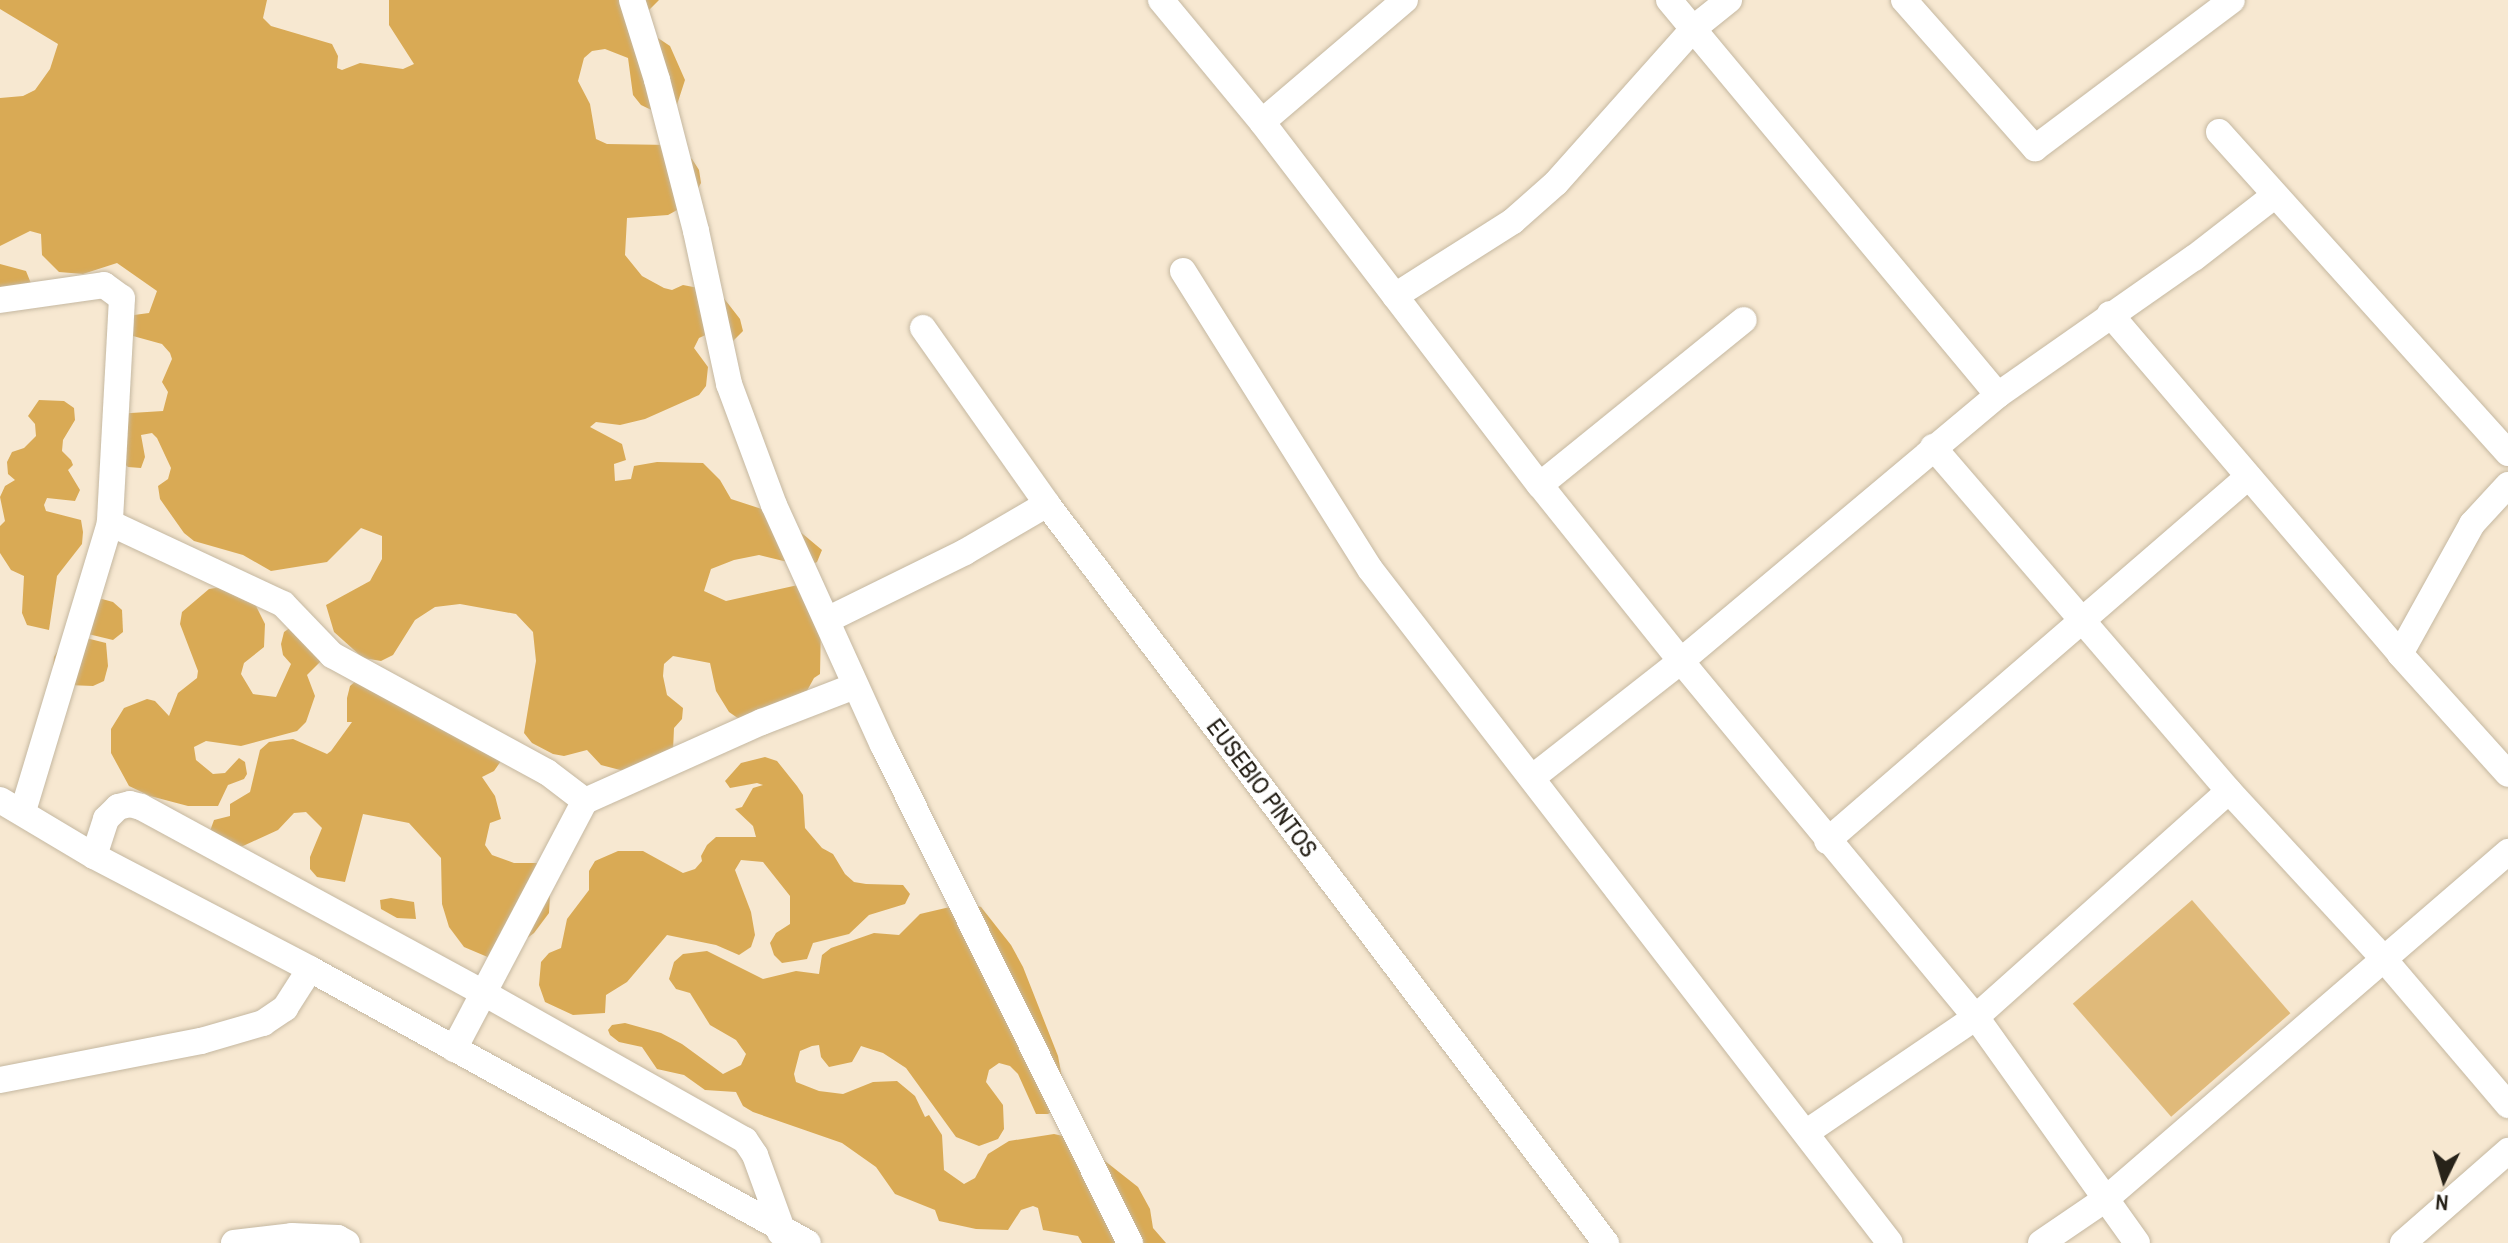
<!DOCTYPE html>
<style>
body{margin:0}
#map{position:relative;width:2508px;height:1243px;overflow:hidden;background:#f7e8d1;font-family:"Archivo Narrow",sans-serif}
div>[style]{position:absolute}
.green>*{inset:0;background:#e0ba7a;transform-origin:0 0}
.forest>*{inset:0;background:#d9aa55}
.roads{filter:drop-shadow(0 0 2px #c5b8a1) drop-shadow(0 0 2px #c5b8a1)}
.minor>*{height:26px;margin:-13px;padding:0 13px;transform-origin:13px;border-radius:13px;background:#fff}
span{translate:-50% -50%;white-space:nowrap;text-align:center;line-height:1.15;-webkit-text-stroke:7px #fff;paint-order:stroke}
.street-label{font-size:24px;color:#272219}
.north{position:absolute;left:2404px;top:1139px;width:80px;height:80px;-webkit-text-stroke:6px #fff;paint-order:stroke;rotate:185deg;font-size:22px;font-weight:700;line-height:32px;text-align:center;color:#272219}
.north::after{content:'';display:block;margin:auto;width:28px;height:36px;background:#272219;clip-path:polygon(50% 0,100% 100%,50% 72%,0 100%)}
</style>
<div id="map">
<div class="green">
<div style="left:2192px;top:900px;width:150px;height:158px;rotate:49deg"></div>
</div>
<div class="forest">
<div style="clip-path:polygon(0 0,267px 0,263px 18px,271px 26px,332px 44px,338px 56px,337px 68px,342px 70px,360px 63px,403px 69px,414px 64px,389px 25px,389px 0,659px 0,647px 12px,652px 34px,670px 46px,685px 80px,674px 114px,662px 115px,641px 105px,633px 95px,628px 58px,605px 49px,592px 51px,584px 58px,578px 81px,590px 104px,596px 139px,607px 144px,670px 145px,692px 159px,699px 170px,701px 183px,690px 203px,668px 215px,627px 218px,625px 255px,642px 276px,664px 288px,672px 290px,683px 285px,719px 292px,740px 319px,743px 331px,731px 343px,710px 333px,699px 338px,694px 348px,708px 367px,706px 386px,699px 395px,645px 419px,620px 425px,596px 422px,590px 427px,622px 444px,626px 460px,614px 464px,615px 481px,631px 479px,634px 466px,657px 462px,703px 463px,720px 480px,731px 499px,780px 515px,822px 550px,817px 562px,808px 567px,759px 555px,734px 560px,711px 569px,704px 591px,726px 601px,798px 585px,821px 624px,820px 674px,814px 678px,803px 698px,742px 721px,729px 712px,716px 691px,710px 663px,673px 656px,664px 664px,663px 676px,667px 695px,683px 708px,682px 719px,674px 728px,673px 751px,624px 771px,601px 765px,587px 750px,564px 756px,553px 754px,532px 743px,524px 733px,536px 661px,533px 632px,516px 614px,460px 604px,435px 607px,415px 620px,393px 655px,381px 661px,363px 658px,334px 632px,326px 605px,370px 581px,382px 559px,382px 536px,361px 528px,327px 562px,271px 571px,243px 555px,194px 541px,184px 533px,160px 499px,158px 486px,168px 479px,171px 468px,157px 438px,152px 433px,141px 435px,145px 457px,141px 468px,128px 467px,119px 459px,115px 414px,163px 411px,168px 392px,162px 382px,172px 359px,170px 353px,162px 344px,133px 336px,134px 315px,149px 313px,157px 291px,117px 263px,83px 274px,59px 272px,42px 255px,41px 234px,30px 231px,0 246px,0 98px,23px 96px,35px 90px,50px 69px,58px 44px,0 9px)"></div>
<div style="clip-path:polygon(0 264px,26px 271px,32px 286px,0 298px)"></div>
<div style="clip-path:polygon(39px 400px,64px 401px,74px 408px,75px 420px,63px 440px,62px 451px,71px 460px,73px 465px,68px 470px,80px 490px,75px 501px,47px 498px,44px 505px,46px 511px,81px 520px,83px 532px,82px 544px,57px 576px,49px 630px,27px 625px,22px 613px,24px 576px,11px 570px,0 553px,0 526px,5px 521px,0 497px,5px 486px,15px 480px,8px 474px,7px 462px,12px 452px,24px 448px,36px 436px,35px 424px,28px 416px)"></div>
<div style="clip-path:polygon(221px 587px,254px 602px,265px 624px,264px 647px,244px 663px,241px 674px,253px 694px,276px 697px,291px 664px,283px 655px,281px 644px,284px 632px,294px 625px,325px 657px,307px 675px,315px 696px,306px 722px,297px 731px,241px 746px,206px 741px,194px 747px,196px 760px,213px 774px,225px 773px,239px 758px,245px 762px,247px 774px,244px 779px,228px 785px,218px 806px,188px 806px,150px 796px,129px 786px,111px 753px,111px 729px,124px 708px,147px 699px,155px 701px,169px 716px,178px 693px,197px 678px,198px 671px,180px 624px,182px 612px,209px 589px)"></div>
<div style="clip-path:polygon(102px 599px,113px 602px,122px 610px,123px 632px,113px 640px,84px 633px,90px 601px)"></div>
<div style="clip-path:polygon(86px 638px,106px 643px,108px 666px,104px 681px,93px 686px,68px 685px,53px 669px,54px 657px,60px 647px)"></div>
<div style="clip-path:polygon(358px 679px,501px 761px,494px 771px,482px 777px,495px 796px,501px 819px,490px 823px,485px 845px,492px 855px,514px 863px,536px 863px,546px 868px,550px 895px,549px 913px,534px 933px,497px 961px,464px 947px,449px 927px,442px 904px,441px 858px,409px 823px,363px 814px,345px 882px,317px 877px,310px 869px,310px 857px,322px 828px,306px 812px,294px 813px,278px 830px,243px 846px,237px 847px,210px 831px,214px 820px,230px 816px,230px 804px,250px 792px,260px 750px,269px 742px,293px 739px,327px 754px,331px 751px,352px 722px,347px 722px,347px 698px,350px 686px)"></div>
<div style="clip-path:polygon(765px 757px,777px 761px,797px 786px,803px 795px,805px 828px,822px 848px,833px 854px,845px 874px,854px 882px,866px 884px,903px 885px,910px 894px,905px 904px,869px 915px,849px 934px,813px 943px,807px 959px,782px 963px,774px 955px,770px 943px,776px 933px,790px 924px,790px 896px,763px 862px,741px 860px,735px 870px,751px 912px,755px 935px,751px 947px,739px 955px,716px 945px,667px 935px,627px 982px,606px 995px,605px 1013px,573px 1015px,545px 1002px,539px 985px,541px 962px,549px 953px,561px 948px,567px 919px,589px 890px,589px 871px,595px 861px,618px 851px,643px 851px,683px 873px,695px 869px,702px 861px,701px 856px,707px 845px,716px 837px,756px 837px,753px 826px,735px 809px,742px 807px,753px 788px,763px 785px,757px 783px,730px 788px,725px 781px,741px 763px)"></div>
<div style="clip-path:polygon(391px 898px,414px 902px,416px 919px,397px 918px,381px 909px,380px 900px)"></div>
<div style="clip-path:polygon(967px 903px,981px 907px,1011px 945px,1023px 967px,1058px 1056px,1063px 1083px,1058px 1108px,1048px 1114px,1036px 1114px,1018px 1074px,1010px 1066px,999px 1063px,989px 1070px,986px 1082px,1003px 1105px,1004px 1129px,998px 1139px,979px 1146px,956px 1137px,906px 1068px,883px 1053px,861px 1046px,852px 1062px,829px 1067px,821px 1057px,819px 1045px,812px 1046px,800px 1051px,794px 1074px,796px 1082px,819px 1091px,843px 1094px,873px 1082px,897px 1081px,915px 1096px,925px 1117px,929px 1115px,942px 1135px,944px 1170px,964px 1184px,975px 1178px,988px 1154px,1009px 1141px,1054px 1134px,1077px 1139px,1138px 1187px,1150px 1209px,1153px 1228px,1166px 1243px,1082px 1243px,1078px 1236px,1043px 1230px,1038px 1208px,1033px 1206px,1021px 1210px,1008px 1230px,976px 1229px,939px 1221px,935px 1210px,895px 1194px,876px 1167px,842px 1143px,753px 1112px,743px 1106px,736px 1092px,705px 1090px,684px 1075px,657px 1069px,642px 1047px,619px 1042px,610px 1035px,608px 1030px,612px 1025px,625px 1023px,661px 1033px,682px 1044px,723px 1074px,741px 1065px,746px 1054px,736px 1040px,710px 1025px,690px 993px,676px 989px,669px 979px,674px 962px,683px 954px,707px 951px,763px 979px,796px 971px,819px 974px,822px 955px,831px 948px,874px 933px,899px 935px,920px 914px)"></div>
</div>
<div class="roads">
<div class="minor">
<div style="left:632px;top:0;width:84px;rotate:72.6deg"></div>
<div style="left:657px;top:80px;width:156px;rotate:75.5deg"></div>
<div style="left:696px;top:231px;width:157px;rotate:77.8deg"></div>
<div style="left:729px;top:384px;width:129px;rotate:69.6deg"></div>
<div style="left:774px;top:505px;width:264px;rotate:65.6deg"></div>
<div style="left:883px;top:745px;width:556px;rotate:63.62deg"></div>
<div style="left:1161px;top:0;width:158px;rotate:50.4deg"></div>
<div style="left:1262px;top:122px;width:457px;rotate:52.6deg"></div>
<div style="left:1540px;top:485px;width:226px;rotate:51.3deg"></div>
<div style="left:1681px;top:661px;width:462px;rotate:50.4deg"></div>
<div style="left:1976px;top:1017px;width:277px;rotate:54.5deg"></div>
<div style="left:1669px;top:0;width:514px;rotate:50.21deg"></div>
<div style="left:1904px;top:0;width:198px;rotate:48.5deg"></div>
<div style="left:2035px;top:148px;width:246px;rotate:-36.9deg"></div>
<div style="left:1262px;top:122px;width:188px;rotate:-40.5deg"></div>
<div style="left:2219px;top:132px;width:432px;rotate:48deg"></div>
<div style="left:1183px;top:271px;width:352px;rotate:57.9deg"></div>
<div style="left:1370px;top:569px;width:851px;rotate:52.35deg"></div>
<div style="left:1395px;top:296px;width:140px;rotate:-32.4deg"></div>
<div style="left:1513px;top:221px;width:57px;rotate:-41.5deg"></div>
<div style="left:1556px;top:183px;width:208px;rotate:-48.3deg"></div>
<div style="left:1694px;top:28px;width:45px;rotate:-38.7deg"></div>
<div style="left:0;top:300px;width:105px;rotate:-8.2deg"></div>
<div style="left:104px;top:285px;width:22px;rotate:36deg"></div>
<div style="left:122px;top:298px;width:225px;rotate:93.1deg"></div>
<div style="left:110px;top:523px;width:302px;rotate:106.8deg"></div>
<div style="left:2110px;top:314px;width:447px;rotate:49.5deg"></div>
<div style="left:2400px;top:654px;width:161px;rotate:48deg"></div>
<div style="left:923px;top:328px;width:215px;rotate:54.8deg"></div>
<div style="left:1047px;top:504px;width:927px;rotate:52.9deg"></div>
<div style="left:1933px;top:447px;width:454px;rotate:49.3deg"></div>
<div style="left:2229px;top:791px;width:227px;rotate:47.3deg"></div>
<div style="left:2383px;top:958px;width:193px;rotate:49.6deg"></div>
<div style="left:1540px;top:485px;width:262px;rotate:-39deg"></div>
<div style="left:110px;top:523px;width:191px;rotate:25.1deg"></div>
<div style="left:283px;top:604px;width:71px;rotate:46.1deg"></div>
<div style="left:332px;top:655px;width:245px;rotate:28.6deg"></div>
<div style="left:547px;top:772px;width:48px;rotate:37.3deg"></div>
<div style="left:827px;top:620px;width:154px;rotate:-26.2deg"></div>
<div style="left:965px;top:552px;width:95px;rotate:-30.3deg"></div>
<div style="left:2400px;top:654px;width:149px;rotate:-61deg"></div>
<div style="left:2472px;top:524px;width:53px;rotate:-47.3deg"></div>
<div style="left:1533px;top:777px;width:188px;rotate:-38.1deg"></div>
<div style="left:1681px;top:661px;width:414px;rotate:-40deg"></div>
<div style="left:1998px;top:395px;width:239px;rotate:-35deg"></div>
<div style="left:2194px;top:258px;width:101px;rotate:-37.8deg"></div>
<div style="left:0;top:800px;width:109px;rotate:30.8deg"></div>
<div style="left:94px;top:856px;width:244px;rotate:27.6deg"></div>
<div style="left:310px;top:969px;width:568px;rotate:28.82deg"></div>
<div style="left:1827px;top:841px;width:557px;rotate:-40.85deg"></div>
<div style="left:94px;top:856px;width:39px;rotate:-72deg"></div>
<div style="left:106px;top:819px;width:17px;rotate:-45deg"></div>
<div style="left:118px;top:807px;width:12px;rotate:-14deg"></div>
<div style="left:130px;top:804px;width:11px;rotate:15deg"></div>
<div style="left:141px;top:807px;width:388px;rotate:28.5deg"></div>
<div style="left:482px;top:992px;width:302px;rotate:29.4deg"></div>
<div style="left:745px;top:1140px;width:18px;rotate:56deg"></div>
<div style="left:755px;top:1155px;width:79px;rotate:70deg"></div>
<div style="left:782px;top:1229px;width:4px;rotate:117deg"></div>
<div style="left:454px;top:1049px;width:280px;rotate:-62.2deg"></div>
<div style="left:585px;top:801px;width:194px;rotate:-24.1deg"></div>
<div style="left:762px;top:722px;width:100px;rotate:-21.2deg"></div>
<div style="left:0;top:1080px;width:205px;rotate:-11deg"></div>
<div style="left:201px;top:1041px;width:65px;rotate:-16.2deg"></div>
<div style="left:263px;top:1023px;width:27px;rotate:-34deg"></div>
<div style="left:285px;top:1008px;width:46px;rotate:-57.3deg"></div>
<div style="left:1807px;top:1132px;width:204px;rotate:-34.2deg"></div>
<div style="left:1976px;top:1017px;width:339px;rotate:-41.8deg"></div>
<div style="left:234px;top:1243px;width:58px;rotate:-6.9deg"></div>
<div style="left:292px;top:1236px;width:46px;rotate:2.5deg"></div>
<div style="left:338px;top:1238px;width:10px;rotate:29deg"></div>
<div style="left:2041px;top:1243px;width:80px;rotate:-34.3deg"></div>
<div style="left:2107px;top:1198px;width:530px;rotate:-40.79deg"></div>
<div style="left:2403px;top:1243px;width:140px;rotate:-41.2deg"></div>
</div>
</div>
<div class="street-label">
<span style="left:1262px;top:788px;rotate:53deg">EUSEBIO PINTOS</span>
</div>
<div class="north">N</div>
</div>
